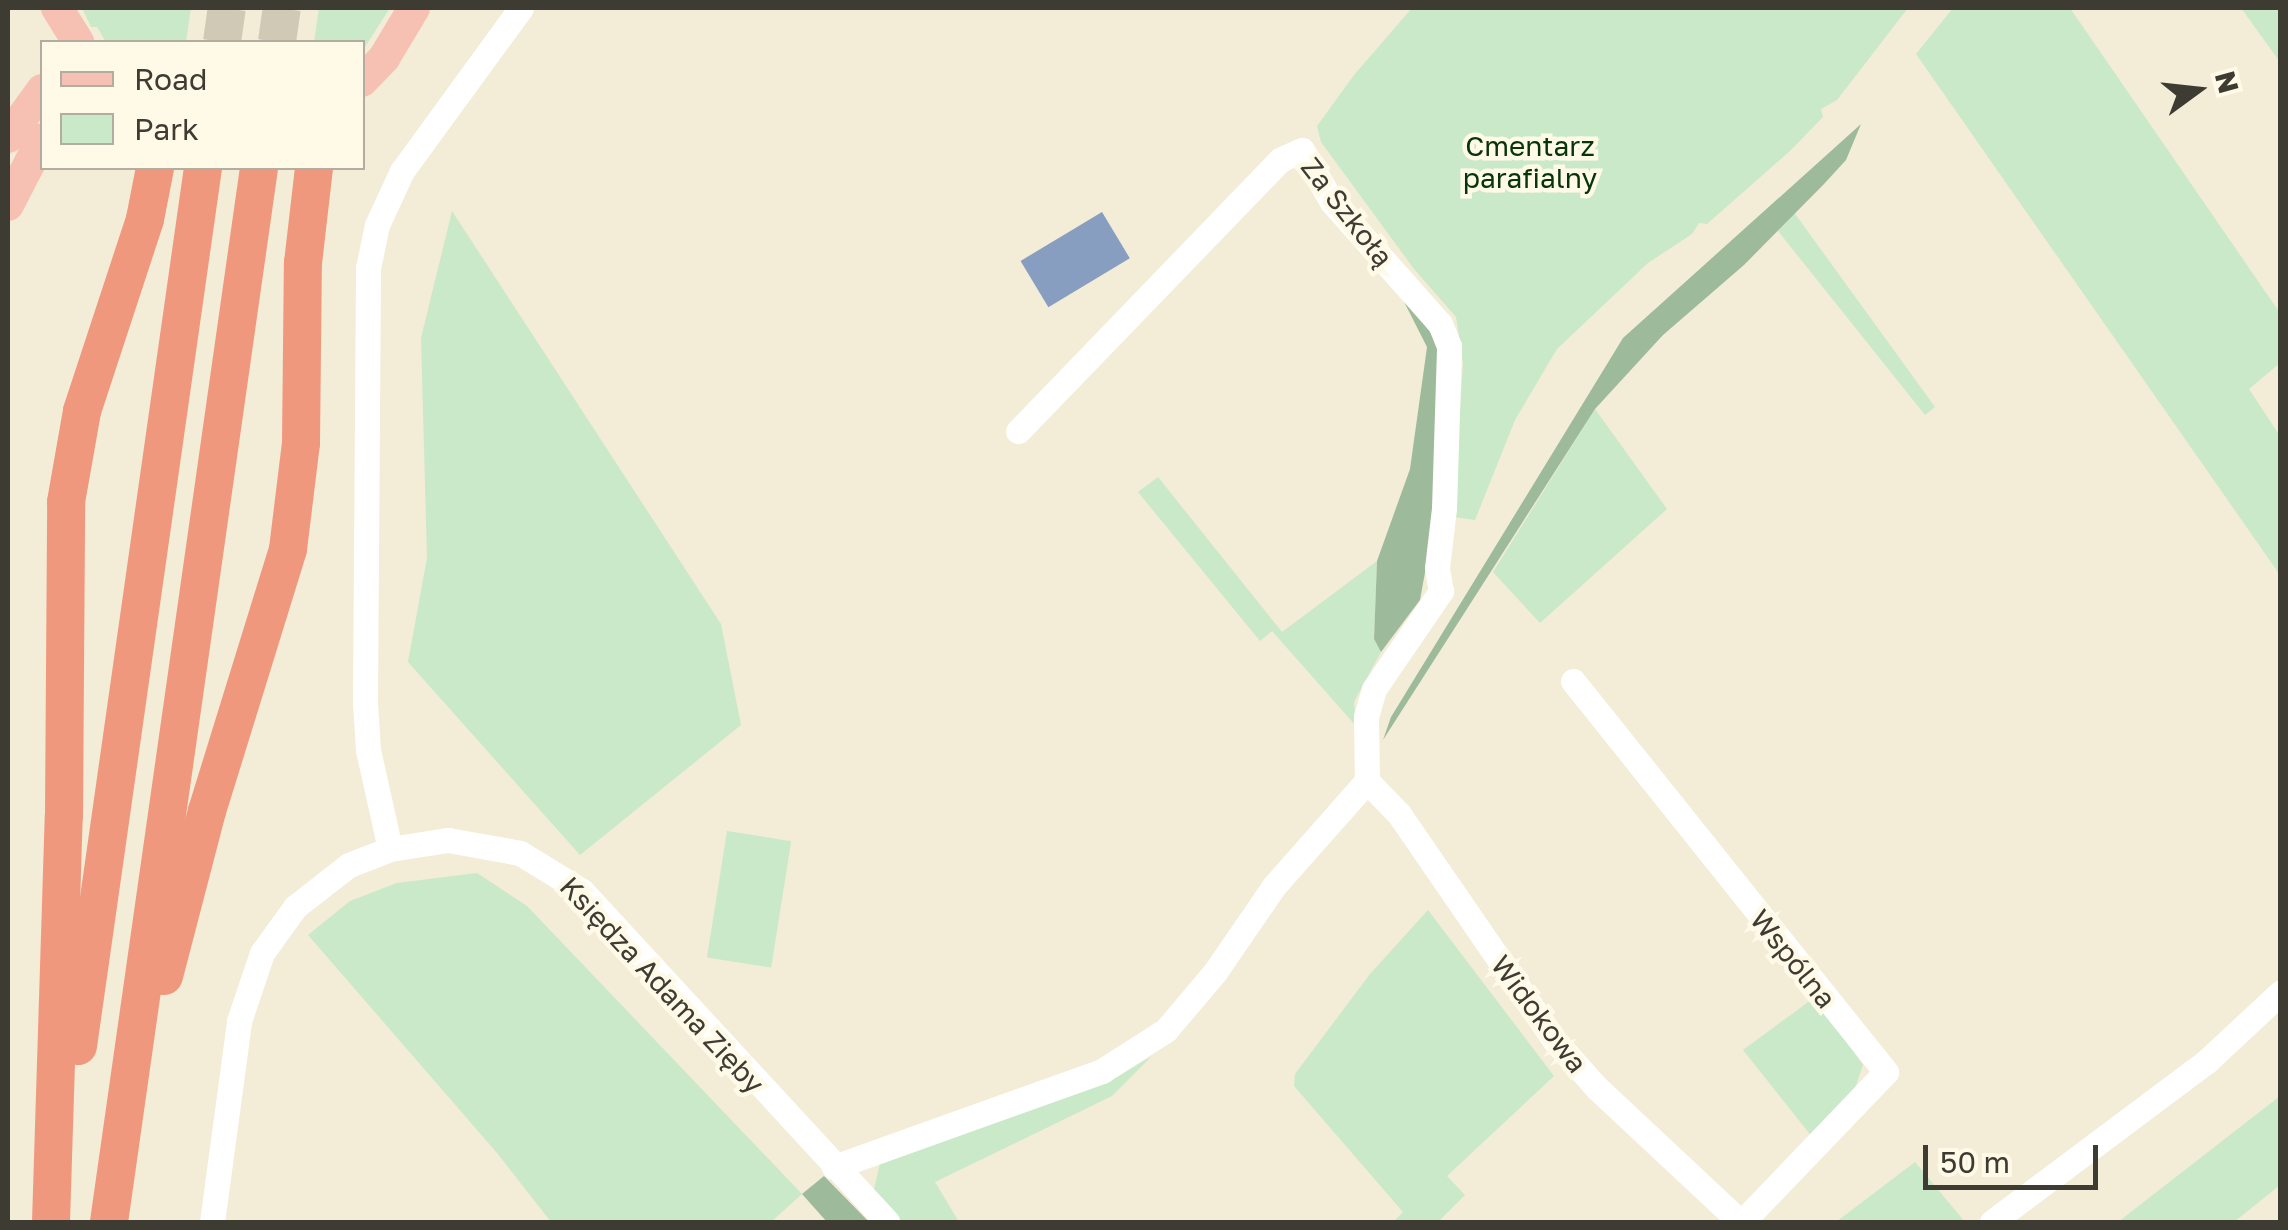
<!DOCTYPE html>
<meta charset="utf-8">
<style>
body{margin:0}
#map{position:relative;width:2288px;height:1230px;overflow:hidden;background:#f3ecd7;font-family:"Golos Text",sans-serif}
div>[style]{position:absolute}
.green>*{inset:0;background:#cae9c8;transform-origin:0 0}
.forest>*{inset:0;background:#9dbb9b}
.water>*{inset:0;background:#889ec1;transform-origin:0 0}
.highway-tunnel>*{height:38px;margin-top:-19px;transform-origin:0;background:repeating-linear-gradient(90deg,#cfc9b6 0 38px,transparent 0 57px)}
.minor>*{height:25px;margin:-12.5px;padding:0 12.5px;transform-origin:12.5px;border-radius:12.5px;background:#fff}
.major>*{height:32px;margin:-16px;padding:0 16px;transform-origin:16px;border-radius:16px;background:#f6c1b2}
.highway>*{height:38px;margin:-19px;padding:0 19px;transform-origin:19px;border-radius:19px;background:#f0987e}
span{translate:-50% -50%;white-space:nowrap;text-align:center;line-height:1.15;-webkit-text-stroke:9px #fff9e8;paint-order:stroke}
.park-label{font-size:28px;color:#063508}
.street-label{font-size:28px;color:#3e3b33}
.frame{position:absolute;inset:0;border:10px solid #3e3b33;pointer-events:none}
.legend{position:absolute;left:40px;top:40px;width:325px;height:130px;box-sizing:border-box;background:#fff9e8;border:2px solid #b2ada0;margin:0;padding:12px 18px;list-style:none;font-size:30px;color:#3e3b33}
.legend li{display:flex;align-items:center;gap:20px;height:50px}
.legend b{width:50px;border:2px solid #b2ada0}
.north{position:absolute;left:2148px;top:40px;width:100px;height:100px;-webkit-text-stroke:8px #fff9e8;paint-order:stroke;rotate:75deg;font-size:28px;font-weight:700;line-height:40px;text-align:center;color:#3e3b33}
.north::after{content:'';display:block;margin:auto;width:35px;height:45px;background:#3e3b33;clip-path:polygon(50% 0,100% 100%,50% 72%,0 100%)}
.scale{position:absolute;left:1923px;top:1145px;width:175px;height:45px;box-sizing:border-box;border:5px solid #3e3b33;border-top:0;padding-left:12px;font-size:30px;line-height:35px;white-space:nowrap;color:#3e3b33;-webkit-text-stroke:8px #fff9e8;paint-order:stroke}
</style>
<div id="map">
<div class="green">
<div style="clip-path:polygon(82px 8px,191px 8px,186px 42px,106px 42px,97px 27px,91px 27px)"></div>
<div style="clip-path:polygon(319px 8px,390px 8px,363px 50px,362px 42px,314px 42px)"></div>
<div style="clip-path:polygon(1412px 8px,1908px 8px,1837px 100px,1821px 109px,1823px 117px,1790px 151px,1707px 224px,1699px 223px,1692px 234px,1648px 263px,1557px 349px,1515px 420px,1475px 520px,1453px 517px,1463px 363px,1456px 317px,1414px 269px,1321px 142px,1317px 126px,1354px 75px)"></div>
<div style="clip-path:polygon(1953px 8px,2070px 8px,2280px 313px,2280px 363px,2249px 389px,2280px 436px,2280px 575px,1916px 54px)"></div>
<div style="clip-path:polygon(2241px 8px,2280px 8px,2280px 62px)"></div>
<div style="clip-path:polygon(452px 211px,721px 624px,741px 725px,580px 855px,408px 662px,427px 558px,421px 338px)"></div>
<div style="clip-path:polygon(1793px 211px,1935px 407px,1925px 415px,1778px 231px)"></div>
<div style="clip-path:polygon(1595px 409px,1667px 509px,1540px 623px,1493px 572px)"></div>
<div style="clip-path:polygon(1158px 477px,1282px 632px,1377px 561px,1374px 639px,1381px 652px,1354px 702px,1356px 726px,1272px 631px,1260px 641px,1138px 492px)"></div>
<div style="left:727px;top:831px;width:65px;height:128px;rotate:9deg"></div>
<div style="clip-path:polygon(477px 873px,527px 906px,802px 1194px,771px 1222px,551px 1222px,497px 1153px,308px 935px,350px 901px,397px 883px)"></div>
<div style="clip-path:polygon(1428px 910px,1554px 1076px,1447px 1176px,1465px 1195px,1438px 1222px,1393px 1222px,1403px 1212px,1294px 1086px,1295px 1074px,1370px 974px)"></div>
<div style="clip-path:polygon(1815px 997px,1863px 1065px,1855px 1088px,1813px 1138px,1743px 1050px)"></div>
<div style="clip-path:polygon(1152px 1056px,1112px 1096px,935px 1182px,959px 1222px,898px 1222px,872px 1198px,880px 1163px,1117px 1077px)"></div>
<div style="clip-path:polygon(2280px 1096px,2280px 1185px,2234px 1222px,2118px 1222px)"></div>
<div style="clip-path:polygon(1915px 1162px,1965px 1222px,1836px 1222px)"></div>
</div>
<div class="forest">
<div style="clip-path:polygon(1861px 124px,1846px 160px,1824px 184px,1744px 265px,1663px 335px,1595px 409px,1383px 740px,1391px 717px,1623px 338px)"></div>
<div style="clip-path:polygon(1398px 290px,1441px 346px,1437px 507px,1420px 600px,1381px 652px,1374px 639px,1377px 561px,1410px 469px,1427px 347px)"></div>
<div style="clip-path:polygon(824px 1176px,869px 1222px,827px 1222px,802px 1194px)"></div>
</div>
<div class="water">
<div style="left:1102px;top:212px;width:54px;height:95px;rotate:59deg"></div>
</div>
<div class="highway-tunnel">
<div style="left:222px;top:42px;width:34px;rotate:-82deg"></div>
<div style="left:277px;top:42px;width:34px;rotate:-82deg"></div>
</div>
<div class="minor">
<div style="left:1573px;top:681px;width:501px;rotate:51.32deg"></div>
<div style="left:1886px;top:1072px;width:208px;rotate:133.8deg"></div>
<div style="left:1367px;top:781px;width:46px;rotate:45.9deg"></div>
<div style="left:1399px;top:814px;width:275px;rotate:55.5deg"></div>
<div style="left:1555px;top:1041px;width:63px;rotate:48.2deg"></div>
<div style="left:1597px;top:1088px;width:196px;rotate:43.1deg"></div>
<div style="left:390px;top:849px;width:101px;rotate:-102.5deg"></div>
<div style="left:368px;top:750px;width:48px;rotate:-93.6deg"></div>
<div style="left:365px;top:702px;width:434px;rotate:-89.6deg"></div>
<div style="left:368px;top:268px;width:44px;rotate:-78.2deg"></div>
<div style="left:377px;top:225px;width:60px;rotate:-65.2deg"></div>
<div style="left:402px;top:171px;width:202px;rotate:-53.9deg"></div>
<div style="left:834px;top:1167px;width:285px;rotate:-19.7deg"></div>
<div style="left:1102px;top:1071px;width:76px;rotate:-32.6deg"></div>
<div style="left:1166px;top:1030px;width:76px;rotate:-49.8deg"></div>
<div style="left:1215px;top:972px;width:104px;rotate:-55.5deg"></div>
<div style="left:1274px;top:886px;width:140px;rotate:-48.5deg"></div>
<div style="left:1367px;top:781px;width:64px;rotate:-90.9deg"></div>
<div style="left:1366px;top:717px;width:29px;rotate:-74deg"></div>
<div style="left:1374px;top:689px;width:119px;rotate:-55.6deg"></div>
<div style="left:1441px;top:591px;width:23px;rotate:-100deg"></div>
<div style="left:1437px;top:568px;width:60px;rotate:-83.3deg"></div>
<div style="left:1444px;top:508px;width:162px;rotate:-88.2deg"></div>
<div style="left:1449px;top:346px;width:24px;rotate:-112deg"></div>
<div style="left:1440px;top:324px;width:163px;rotate:-131.5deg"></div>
<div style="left:1332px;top:202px;width:60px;rotate:-120deg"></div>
<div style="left:1302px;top:150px;width:24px;rotate:156deg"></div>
<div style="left:1280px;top:160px;width:377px;rotate:134deg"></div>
<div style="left:212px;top:1222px;width:203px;rotate:-82.3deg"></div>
<div style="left:239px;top:1021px;width:72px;rotate:-71.3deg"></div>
<div style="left:262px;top:953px;width:57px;rotate:-54.3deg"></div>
<div style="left:295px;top:907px;width:68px;rotate:-37.9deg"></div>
<div style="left:349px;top:865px;width:44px;rotate:-21.3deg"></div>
<div style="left:390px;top:849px;width:59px;rotate:-8.8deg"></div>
<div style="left:448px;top:840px;width:73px;rotate:10.2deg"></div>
<div style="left:520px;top:853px;width:73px;rotate:31.5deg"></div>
<div style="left:582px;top:891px;width:450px;rotate:47.3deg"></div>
<div style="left:1992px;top:1222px;width:269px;rotate:-36.8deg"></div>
<div style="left:2207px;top:1061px;width:100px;rotate:-43deg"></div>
</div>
<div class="major">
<div style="left:57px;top:8px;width:40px;rotate:58deg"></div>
<div style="left:362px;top:81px;width:32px;rotate:-46deg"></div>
<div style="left:384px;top:58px;width:58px;rotate:-59deg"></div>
<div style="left:8px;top:137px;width:58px;rotate:-54.1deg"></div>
<div style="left:8px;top:205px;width:74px;rotate:-62.7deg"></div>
</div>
<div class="highway">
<div style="left:164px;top:976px;width:171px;rotate:-75.4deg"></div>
<div style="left:207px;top:811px;width:274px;rotate:-72.8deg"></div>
<div style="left:288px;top:549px;width:107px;rotate:-83deg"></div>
<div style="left:301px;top:443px;width:180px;rotate:-89.4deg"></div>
<div style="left:303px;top:263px;width:96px;rotate:-83.4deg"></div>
<div style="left:78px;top:1046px;width:887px;rotate:-81.9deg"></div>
<div style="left:51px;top:1222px;width:407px;rotate:-88.2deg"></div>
<div style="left:64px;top:815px;width:313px;rotate:-89.6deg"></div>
<div style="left:66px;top:502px;width:92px;rotate:-80deg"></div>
<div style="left:82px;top:411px;width:202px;rotate:-71.8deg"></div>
<div style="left:145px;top:219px;width:52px;rotate:-78.9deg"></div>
<div style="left:109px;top:1222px;width:1065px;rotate:-81.9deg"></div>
</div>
<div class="park-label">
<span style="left:1530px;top:162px">Cmentarz<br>parafialny</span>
</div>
<div class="street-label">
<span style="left:1347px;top:212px;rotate:52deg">Za Szkołą</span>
<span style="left:1793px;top:959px;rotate:51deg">Wspólna</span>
<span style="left:662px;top:985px;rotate:47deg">Księdza Adama Zięby</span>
<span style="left:1539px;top:1014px;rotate:53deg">Widokowa</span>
</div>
<div class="frame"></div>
<ul class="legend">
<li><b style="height:12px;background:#f6c1b2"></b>Road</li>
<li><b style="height:28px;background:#cae9c8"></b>Park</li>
</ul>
<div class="north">N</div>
<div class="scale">50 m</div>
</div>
